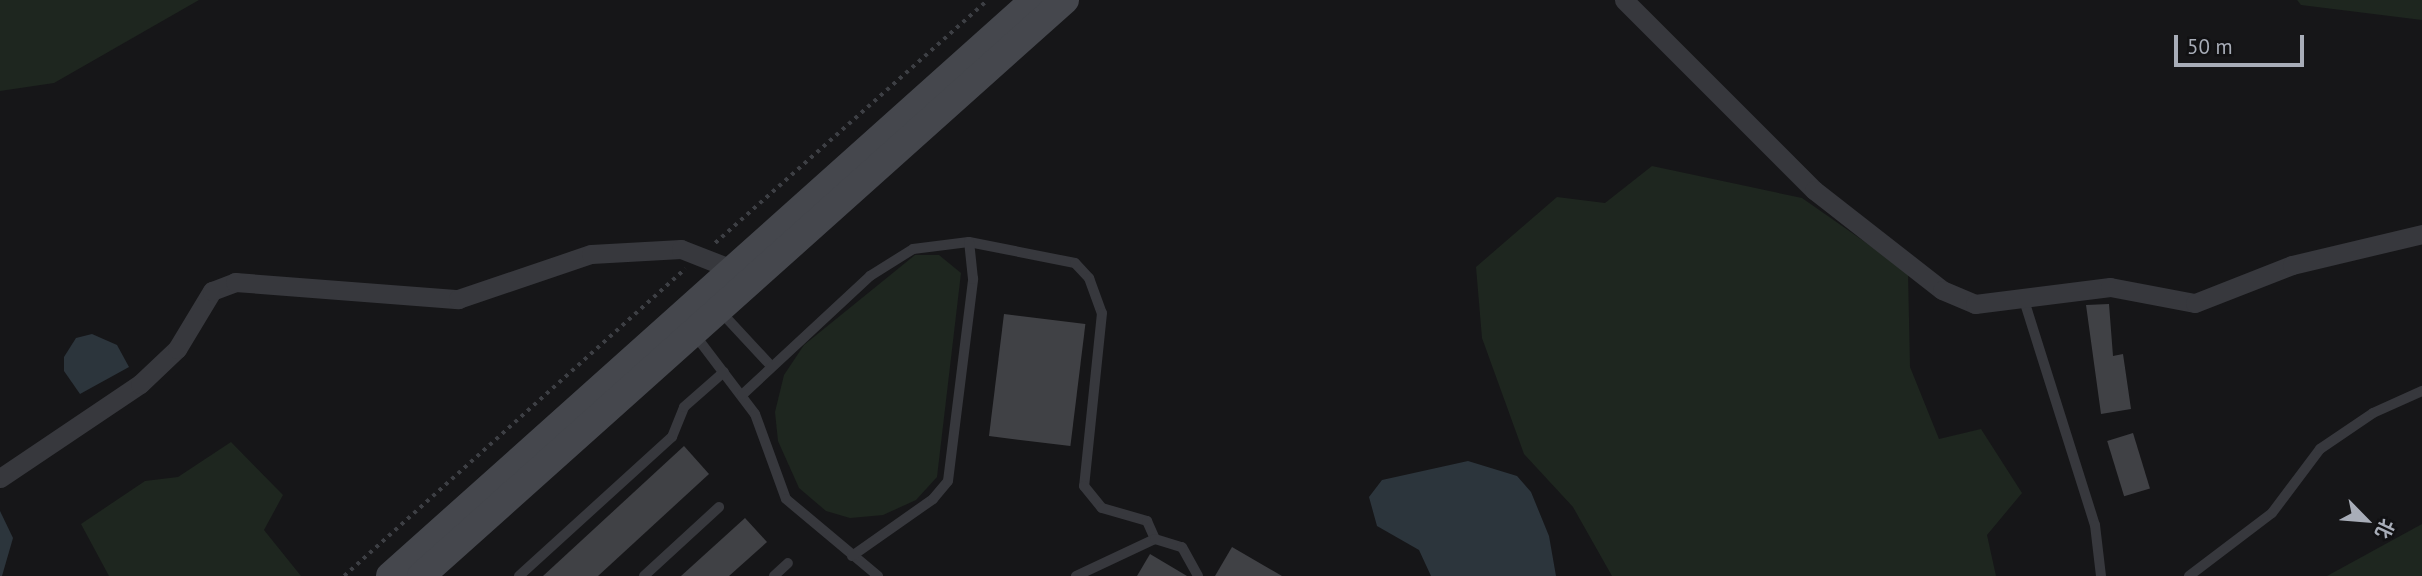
<!DOCTYPE html>
<meta charset="utf-8">
<style>
body{margin:0}
#map{position:relative;width:2422px;height:576px;overflow:hidden;background:#161618;font-family:"PT Sans","Noto Sans SC",sans-serif}
div>[style]{position:absolute}
.green>*{inset:0;background:#1e261f}
.water>*{inset:0;background:#2c353c}
.building>*{inset:0;background:#404145;transform-origin:0 0}
.path>*{height:3.5px;margin-top:-1.75px;transform-origin:0;background:repeating-linear-gradient(90deg,#3d3f44 0 3.5px,transparent 0 8.5px)}
.service>*{height:10px;margin:-5px;padding:0 5px;transform-origin:5px;border-radius:5px;background:#37383d}
.minor>*{height:19px;margin:-9.5px;padding:0 9.5px;transform-origin:9.5px;border-radius:9.5px;background:#37383d}
.secondary>*{height:28px;margin:-14px;padding:0 14px;transform-origin:14px;border-radius:14px;background:#45474d}
span{translate:-50% -50%;white-space:nowrap;text-align:center;line-height:1.15;-webkit-text-stroke:7px #111113;paint-order:stroke}
.north{position:absolute;left:2331px;top:485px;width:70px;height:70px;-webkit-text-stroke:5px #111113;paint-order:stroke;rotate:115deg;font-size:19px;font-weight:700;line-height:28px;text-align:center;color:#a8adb8}
.north::after{content:'';display:block;margin:auto;width:24px;height:32px;background:#a8adb8;clip-path:polygon(50% 0,100% 100%,50% 72%,0 100%)}
.scale{position:absolute;left:2174px;top:35px;width:130px;height:32px;box-sizing:border-box;border:4px solid #a8adb8;border-top:0;padding-left:9px;font-size:21px;line-height:24px;white-space:nowrap;color:#a8adb8;-webkit-text-stroke:5px #111113;paint-order:stroke}
</style>
<div id="map">
<div class="green">
<div style="clip-path:polygon(0 0,199px 0,54px 83px,0 91px)"></div>
<div style="clip-path:polygon(2297px 0,2422px 0,2422px 20px,2301px 5px)"></div>
<div style="clip-path:polygon(1652px 166px,1802px 198px,1908px 272px,1910px 367px,1939px 439px,1981px 429px,2022px 493px,1987px 535px,1996px 576px,1612px 576px,1573px 507px,1524px 454px,1482px 338px,1476px 267px,1557px 197px,1605px 203px)"></div>
<div style="clip-path:polygon(915px 255px,939px 255px,961px 273px,937px 477px,916px 500px,883px 515px,850px 518px,826px 511px,799px 488px,778px 441px,775px 412px,784px 375px,804px 345px)"></div>
<div style="clip-path:polygon(231px 442px,283px 495px,264px 530px,301px 576px,109px 576px,81px 524px,145px 481px,178px 477px)"></div>
<div style="clip-path:polygon(2422px 524px,2422px 576px,2327px 576px)"></div>
</div>
<div class="water">
<div style="clip-path:polygon(92px 334px,117px 345px,129px 367px,80px 394px,64px 371px,64px 357px,76px 338px)"></div>
<div style="clip-path:polygon(1468px 461px,1517px 476px,1531px 492px,1549px 536px,1556px 576px,1431px 576px,1419px 550px,1377px 526px,1369px 497px,1382px 480px)"></div>
<div style="clip-path:polygon(0 511px,13px 538px,2px 576px,0 576px)"></div>
</div>
<div class="building">
<div style="clip-path:polygon(2109px 304px,2113px 356px,2123px 354px,2131px 409px,2101px 414px,2086px 305px)"></div>
<div style="left:1004px;top:314px;width:82px;height:123px;rotate:7deg"></div>
<div style="left:2133px;top:433px;width:58px;height:27px;rotate:73deg"></div>
<div style="clip-path:polygon(684px 446px,709px 474px,598px 576px,543px 576px)"></div>
<div style="clip-path:polygon(745px 518px,767px 542px,729px 576px,681px 576px)"></div>
<div style="clip-path:polygon(1232px 547px,1282px 576px,1215px 576px)"></div>
<div style="clip-path:polygon(1150px 554px,1187px 576px,1137px 576px)"></div>
</div>
<div class="path">
<div style="left:715px;top:243px;width:365px;rotate:-41.7deg"></div>
<div style="left:344px;top:576px;width:459px;rotate:-42deg"></div>
</div>
<div class="service">
<div style="left:2023px;top:297px;width:239px;rotate:72.5deg"></div>
<div style="left:2095px;top:525px;width:51px;rotate:83.3deg"></div>
<div style="left:720px;top:311px;width:76px;rotate:47.1deg"></div>
<div style="left:695px;top:335px;width:99px;rotate:52.8deg"></div>
<div style="left:755px;top:414px;width:90px;rotate:70deg"></div>
<div style="left:786px;top:499px;width:120px;rotate:39.9deg"></div>
<div style="left:742px;top:395px;width:175px;rotate:-42.9deg"></div>
<div style="left:870px;top:276px;width:51px;rotate:-32.1deg"></div>
<div style="left:913px;top:249px;width:56px;rotate:-7.1deg"></div>
<div style="left:969px;top:242px;width:108px;rotate:11.2deg"></div>
<div style="left:1075px;top:263px;width:21px;rotate:47deg"></div>
<div style="left:1089px;top:278px;width:37px;rotate:70deg"></div>
<div style="left:1102px;top:313px;width:174px;rotate:95.9deg"></div>
<div style="left:1084px;top:486px;width:28px;rotate:51deg"></div>
<div style="left:1102px;top:508px;width:47px;rotate:16.1deg"></div>
<div style="left:1147px;top:521px;width:20px;rotate:66deg"></div>
<div style="left:852px;top:556px;width:99px;rotate:-35.1deg"></div>
<div style="left:933px;top:499px;width:23px;rotate:-50deg"></div>
<div style="left:948px;top:481px;width:204px;rotate:-82.9deg"></div>
<div style="left:973px;top:279px;width:37px;rotate:-96deg"></div>
<div style="left:519px;top:576px;width:207px;rotate:-42.3deg"></div>
<div style="left:672px;top:437px;width:32px;rotate:-68deg"></div>
<div style="left:684px;top:407px;width:53px;rotate:-41.2deg"></div>
<div style="left:644px;top:576px;width:102px;rotate:-42.6deg"></div>
<div style="left:774px;top:576px;width:19px;rotate:-43deg"></div>
<div style="left:1076px;top:576px;width:87px;rotate:-25.1deg"></div>
<div style="left:1155px;top:539px;width:28px;rotate:17deg"></div>
<div style="left:1182px;top:547px;width:33px;rotate:61deg"></div>
<div style="left:2189px;top:576px;width:104px;rotate:-37.2deg"></div>
<div style="left:2272px;top:513px;width:80px;rotate:-53.1deg"></div>
<div style="left:2320px;top:449px;width:64px;rotate:-34.2deg"></div>
<div style="left:2373px;top:413px;width:54px;rotate:-24.2deg"></div>
</div>
<div class="minor">
<div style="left:1624px;top:0;width:269px;rotate:45deg"></div>
<div style="left:1814px;top:190px;width:162px;rotate:38deg"></div>
<div style="left:1942px;top:290px;width:36px;rotate:23deg"></div>
<div style="left:1975px;top:304px;width:136px;rotate:-7.2deg"></div>
<div style="left:2110px;top:287px;width:86px;rotate:10.7deg"></div>
<div style="left:2195px;top:303px;width:104px;rotate:-21.4deg"></div>
<div style="left:2292px;top:265px;width:134px;rotate:-13.4deg"></div>
<div style="left:0;top:478px;width:169px;rotate:-33.9deg"></div>
<div style="left:140px;top:384px;width:51px;rotate:-43.4deg"></div>
<div style="left:177px;top:349px;width:68px;rotate:-58.9deg"></div>
<div style="left:212px;top:291px;width:25px;rotate:-21deg"></div>
<div style="left:235px;top:282px;width:224px;rotate:4.4deg"></div>
<div style="left:458px;top:299px;width:140px;rotate:-18.7deg"></div>
<div style="left:591px;top:254px;width:90px;rotate:-3.2deg"></div>
<div style="left:681px;top:249px;width:55px;rotate:21.4deg"></div>
</div>
<div class="secondary">
<div style="left:390px;top:576px;width:864px;rotate:-41.81deg"></div>
<div style="left:421px;top:576px;width:864px;rotate:-41.81deg"></div>
</div>
<div class="north">北</div>
<div class="scale">50 m</div>
</div>
